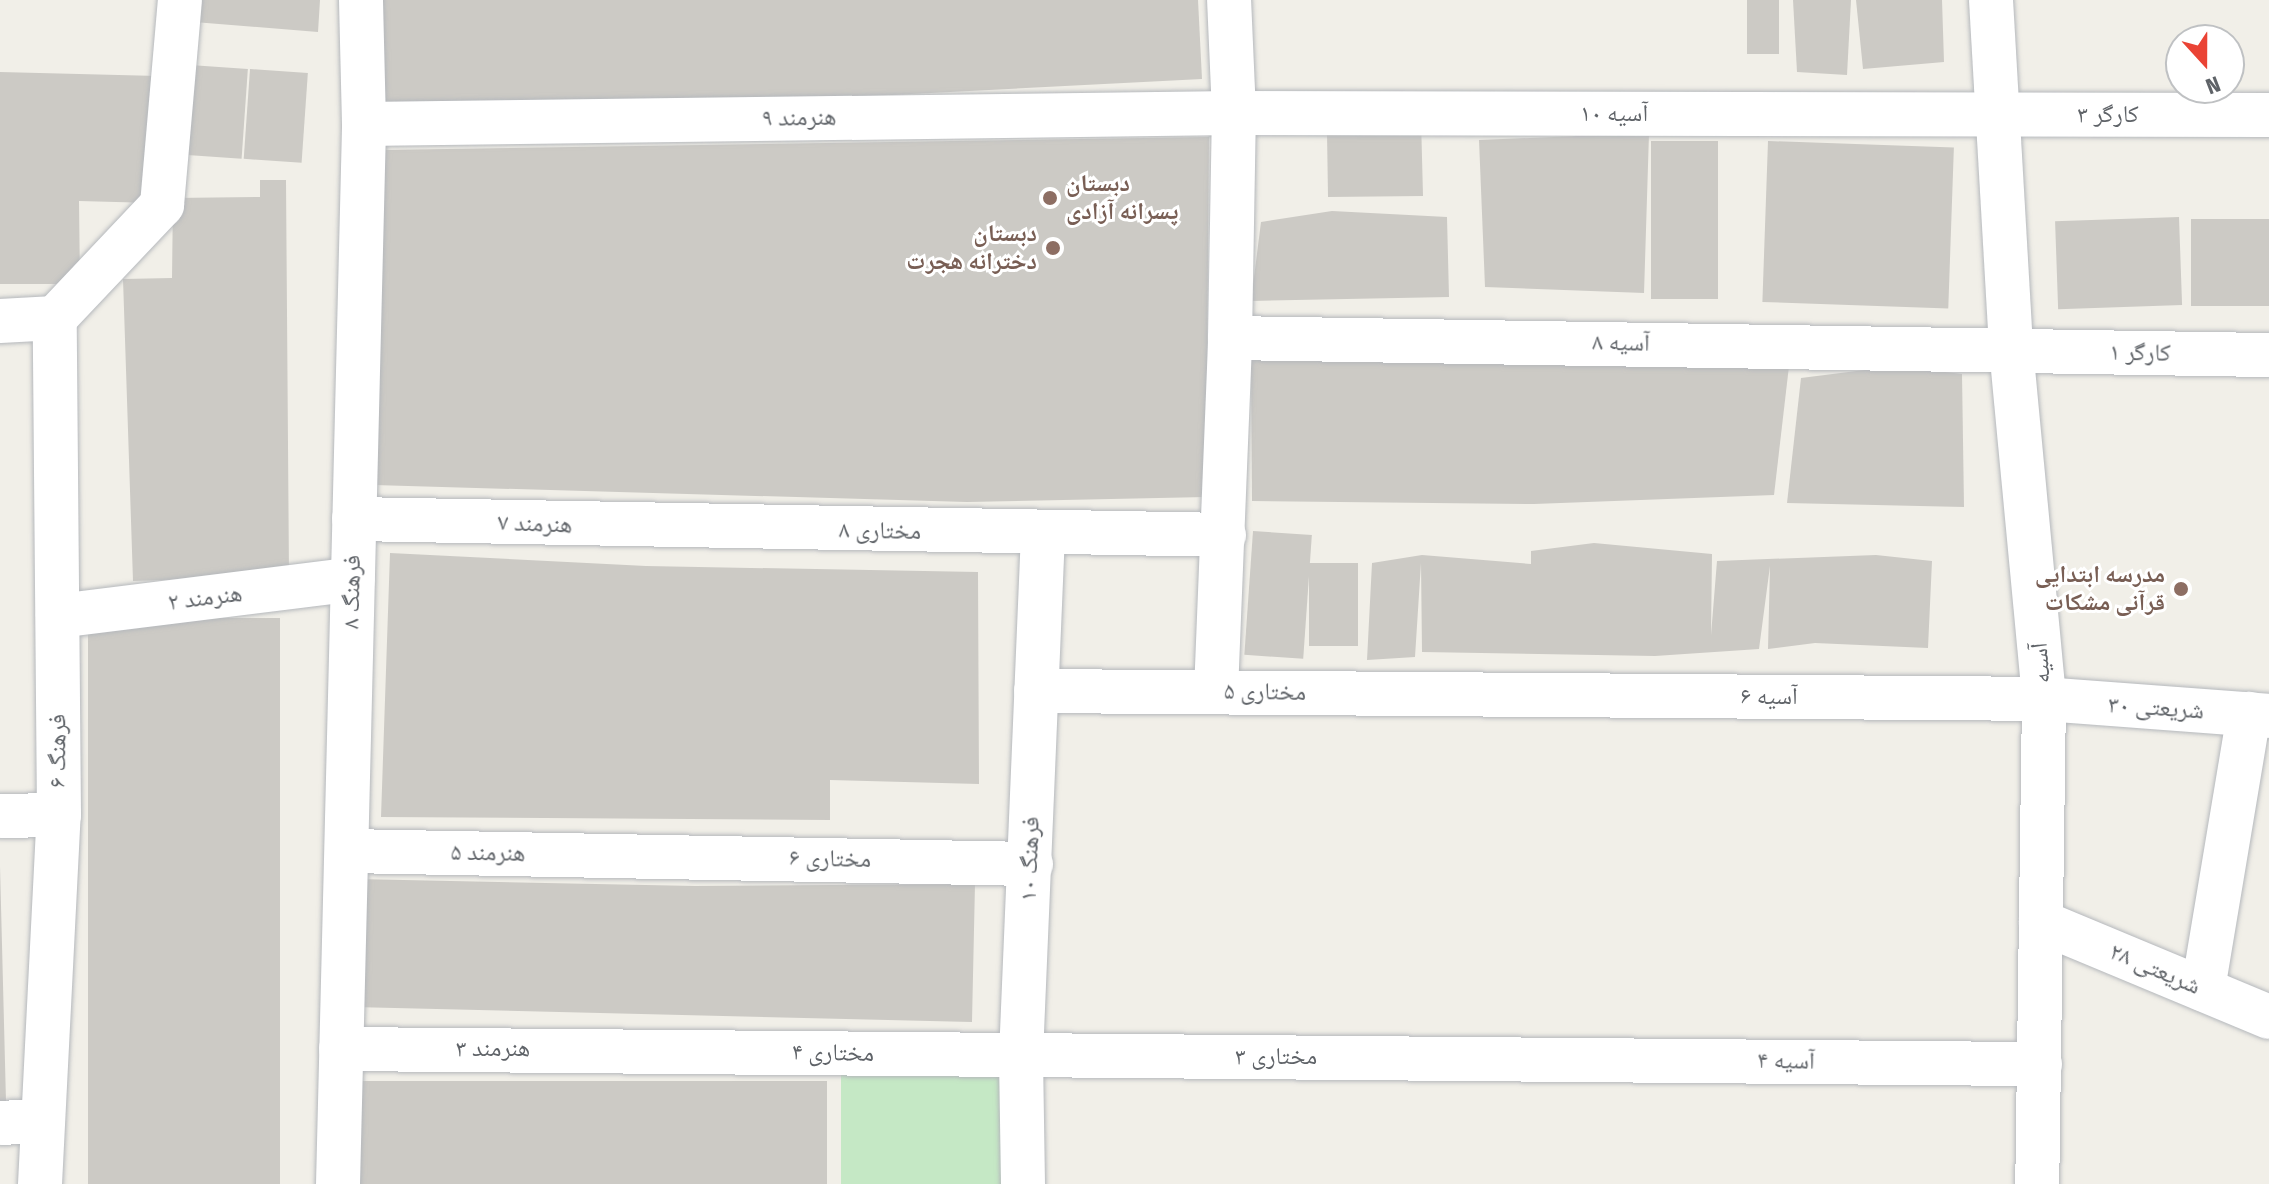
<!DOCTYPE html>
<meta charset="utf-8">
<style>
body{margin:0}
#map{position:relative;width:2269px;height:1184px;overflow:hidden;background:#f1efe8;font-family:"Fira Sans Condensed","Noto Naskh Arabic",sans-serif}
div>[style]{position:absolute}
.green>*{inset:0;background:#c5e8c5;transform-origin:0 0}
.building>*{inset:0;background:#cccac5;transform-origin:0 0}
.roads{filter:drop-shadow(0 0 2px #b5b8bc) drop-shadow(0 0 2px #b5b8bc)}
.minor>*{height:44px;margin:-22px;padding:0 22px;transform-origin:22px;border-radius:22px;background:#fff}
.dots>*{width:22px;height:22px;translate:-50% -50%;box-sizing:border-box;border:4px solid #fff;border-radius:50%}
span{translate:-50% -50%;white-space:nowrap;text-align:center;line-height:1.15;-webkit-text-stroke:6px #fff;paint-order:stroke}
.street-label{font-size:24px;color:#5f6368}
.education-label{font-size:24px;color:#785e54;font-weight:700}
.left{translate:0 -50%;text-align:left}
.right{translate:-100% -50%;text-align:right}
.north{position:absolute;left:2165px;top:24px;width:80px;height:80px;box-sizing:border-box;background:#fff;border:2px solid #bfc1c3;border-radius:50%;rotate:159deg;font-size:22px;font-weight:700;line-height:32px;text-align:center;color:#5f6368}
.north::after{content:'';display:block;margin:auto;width:28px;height:36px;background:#ea4335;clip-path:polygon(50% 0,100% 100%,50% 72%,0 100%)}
</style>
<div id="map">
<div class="green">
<div style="left:841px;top:1073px;width:163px;height:111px"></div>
</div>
<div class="building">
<div style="clip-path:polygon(197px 0,320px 0,318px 32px,194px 22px)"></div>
<div style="clip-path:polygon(381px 0,1198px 0,1202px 79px,834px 98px,385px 103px)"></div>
<div style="left:1747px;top:0;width:32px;height:54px"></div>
<div style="clip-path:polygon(1793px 0,1851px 0,1847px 75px,1797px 72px)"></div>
<div style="clip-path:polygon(1856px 0,1942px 0,1944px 62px,1863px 69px)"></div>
<div style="left:190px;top:65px;width:58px;height:90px;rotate:4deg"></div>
<div style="left:250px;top:69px;width:58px;height:90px;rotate:4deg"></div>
<div style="clip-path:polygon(0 72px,158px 76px,153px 203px,79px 201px,80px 284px,0 284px)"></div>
<div style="clip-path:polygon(1421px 119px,1423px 196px,1328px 197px,1327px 133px)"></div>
<div style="clip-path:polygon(1649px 133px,1644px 293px,1485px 287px,1479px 140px)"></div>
<div style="clip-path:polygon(1209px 137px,1206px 497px,967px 502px,374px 485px,384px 150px)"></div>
<div style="left:1718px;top:141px;width:158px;height:67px;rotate:90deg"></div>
<div style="left:1768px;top:141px;width:186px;height:161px;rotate:2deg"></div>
<div style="clip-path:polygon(260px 180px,286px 180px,289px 576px,133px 581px,123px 279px,172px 278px,173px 198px,260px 197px)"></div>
<div style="clip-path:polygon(1332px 211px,1447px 217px,1449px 297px,1251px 301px,1261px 222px)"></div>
<div style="left:2179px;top:217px;width:88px;height:124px;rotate:88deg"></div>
<div style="left:2191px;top:219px;width:78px;height:87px"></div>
<div style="clip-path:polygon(1251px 357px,1789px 366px,1774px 495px,1534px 504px,1252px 501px)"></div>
<div style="clip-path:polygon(1896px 366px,1962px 374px,1964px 507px,1787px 503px,1801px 378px)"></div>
<div style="left:1253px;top:531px;width:59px;height:124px;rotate:4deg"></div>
<div style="clip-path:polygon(1594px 543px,1712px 554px,1711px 635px,1717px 561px,1876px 555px,1932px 561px,1928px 648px,1815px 643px,1768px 649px,1770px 566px,1759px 649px,1655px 656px,1422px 652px,1421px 563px,1415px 657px,1367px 660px,1372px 563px,1422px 555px,1531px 564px,1531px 551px)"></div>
<div style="clip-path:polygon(390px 553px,646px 566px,978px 572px,979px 784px,830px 780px,830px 820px,381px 817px)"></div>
<div style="left:1309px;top:563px;width:49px;height:83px"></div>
<div style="left:280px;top:618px;width:566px;height:192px;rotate:90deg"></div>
<div style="clip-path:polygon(0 866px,6px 1102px,0 1102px)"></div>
<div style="clip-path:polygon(356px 879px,695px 886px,975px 884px,972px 1022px,353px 1007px)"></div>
<div style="left:358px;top:1081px;width:469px;height:103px"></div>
</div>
<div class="roads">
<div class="minor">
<div style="left:1991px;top:0;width:349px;rotate:86.7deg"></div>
<div style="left:2011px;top:348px;width:353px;rotate:84.6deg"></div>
<div style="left:2044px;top:699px;width:485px;rotate:90.8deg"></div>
<div style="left:364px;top:124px;width:870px;rotate:-0.72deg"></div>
<div style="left:1234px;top:113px;width:1035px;rotate:0.11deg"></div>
<div style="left:55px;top:318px;width:156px;rotate:-46.6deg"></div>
<div style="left:162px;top:205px;width:206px;rotate:-85deg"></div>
<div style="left:0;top:321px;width:55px;rotate:-3.1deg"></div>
<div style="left:1230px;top:338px;width:1039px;rotate:0.94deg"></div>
<div style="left:354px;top:519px;width:870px;rotate:1.05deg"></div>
<div style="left:58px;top:616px;width:297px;rotate:-7.1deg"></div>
<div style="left:1036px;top:691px;width:1008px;rotate:0.45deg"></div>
<div style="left:2044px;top:699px;width:226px;rotate:4.3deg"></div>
<div style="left:1216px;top:692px;width:354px;rotate:-87.7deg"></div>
<div style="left:1230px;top:338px;width:225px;rotate:-89deg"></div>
<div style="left:1234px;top:113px;width:113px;rotate:-92.5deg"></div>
<div style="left:0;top:816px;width:59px;rotate:-1deg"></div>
<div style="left:347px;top:851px;width:684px;rotate:1.09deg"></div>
<div style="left:2041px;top:922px;width:247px;rotate:22.6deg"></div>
<div style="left:2203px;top:989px;width:279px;rotate:-80.5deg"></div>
<div style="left:341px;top:1049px;width:1699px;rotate:0.51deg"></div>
<div style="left:0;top:1123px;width:41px;rotate:-2.8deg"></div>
<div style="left:40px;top:1184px;width:369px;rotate:-87.1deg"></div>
<div style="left:59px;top:815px;width:497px;rotate:-90.5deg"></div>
<div style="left:338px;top:1184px;width:1060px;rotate:-88.59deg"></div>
<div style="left:364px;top:124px;width:124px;rotate:-91.4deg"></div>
<div style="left:1023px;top:1184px;width:128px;rotate:-90.9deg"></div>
<div style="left:1021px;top:1056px;width:522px;rotate:-87.59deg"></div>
</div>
</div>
<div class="dots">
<div style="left:1050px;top:198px;background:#8d6e63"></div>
<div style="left:1053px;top:248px;background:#8d6e63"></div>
<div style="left:2181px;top:589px;background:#8d6e63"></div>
</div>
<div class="street-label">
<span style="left:1614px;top:114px">آسیه ۱۰</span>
<span style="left:2108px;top:115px">کارگر ۳</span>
<span style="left:799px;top:118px;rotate:-1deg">هنرمند ۹</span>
<span style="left:1621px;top:343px;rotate:1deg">آسیه ۸</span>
<span style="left:2140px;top:353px;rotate:1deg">کارگر ۱</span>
<span style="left:535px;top:524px;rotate:2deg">هنرمند ۷</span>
<span style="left:880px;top:531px;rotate:1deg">مختاری ۸</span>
<span style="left:352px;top:592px;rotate:-89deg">فرهنگ ۸</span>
<span style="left:205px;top:598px;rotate:-7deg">هنرمند ۲</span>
<span style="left:2041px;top:663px;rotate:-95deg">آسیه</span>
<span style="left:1265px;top:692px;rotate:1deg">مختاری ۵</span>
<span style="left:1769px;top:697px">آسیه ۶</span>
<span style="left:2156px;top:708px;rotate:4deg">شریعتی ۳۰</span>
<span style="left:58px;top:751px;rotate:-90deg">فرهنگ ۶</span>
<span style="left:488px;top:853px;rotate:1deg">هنرمند ۵</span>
<span style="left:830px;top:859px;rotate:1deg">مختاری ۶</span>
<span style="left:1030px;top:859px;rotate:-88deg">فرهنگ ۱۰</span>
<span style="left:2155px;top:969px;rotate:23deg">شریعتی ۲۸</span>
<span style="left:493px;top:1049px">هنرمند ۳</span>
<span style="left:833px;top:1053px;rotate:1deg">مختاری ۴</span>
<span style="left:1276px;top:1057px">مختاری ۳</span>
<span style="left:1786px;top:1061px;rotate:1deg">آسیه ۴</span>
</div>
<div class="education-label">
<span class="left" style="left:1066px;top:198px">دبستان<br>پسرانه آزادی</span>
<span class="right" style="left:1037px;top:248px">دبستان<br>دخترانه هجرت</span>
<span class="right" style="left:2165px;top:589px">مدرسه ابتدایی<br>قرآنی مشکات</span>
</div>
<div class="north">N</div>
</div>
